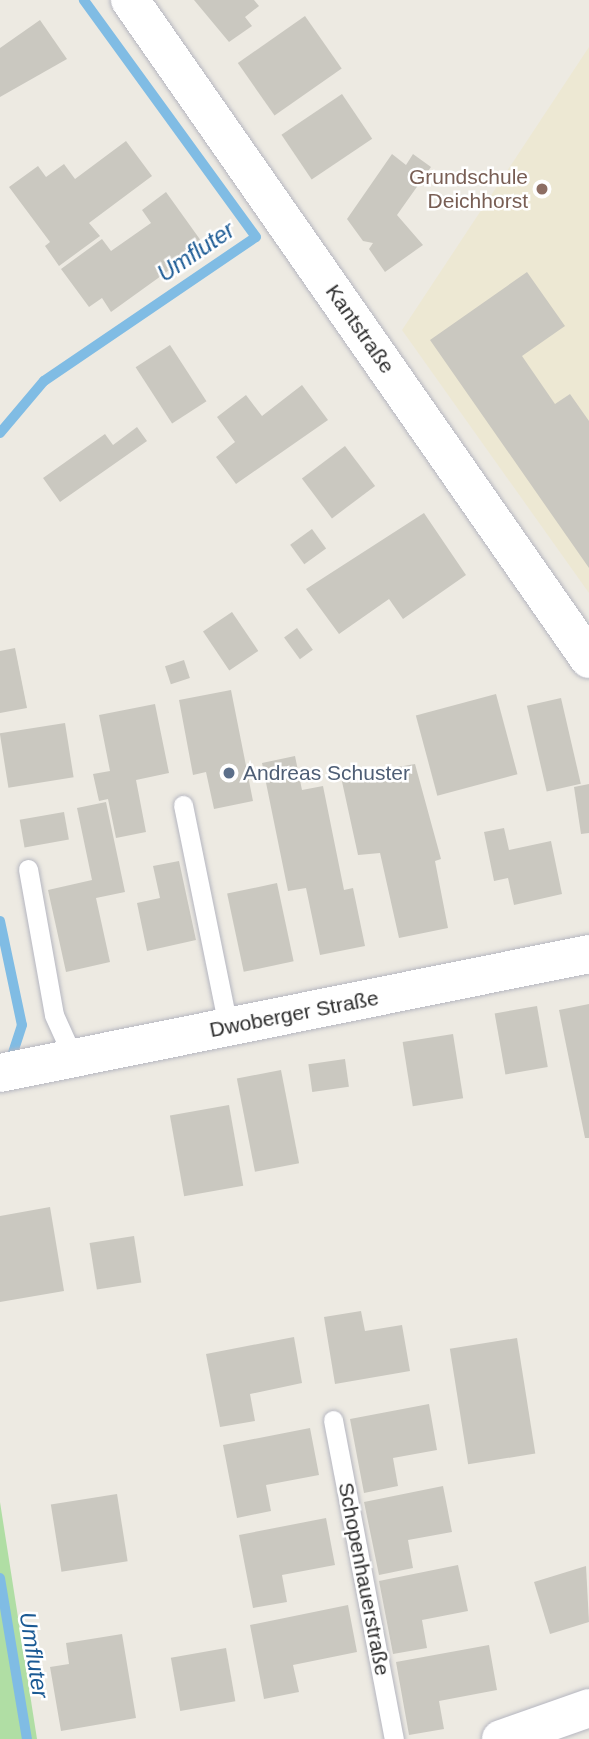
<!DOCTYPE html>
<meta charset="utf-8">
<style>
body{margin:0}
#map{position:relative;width:589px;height:1739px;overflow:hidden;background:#edeae2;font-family:Helvetica,sans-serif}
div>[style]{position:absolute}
.education>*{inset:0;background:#ede8d3}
.green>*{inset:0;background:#b0dea4}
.stream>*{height:10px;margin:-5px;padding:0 5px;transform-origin:5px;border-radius:5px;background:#80bce4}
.building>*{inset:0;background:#cac8c0;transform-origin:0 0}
.roads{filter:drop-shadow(0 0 2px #b5b6c0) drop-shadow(0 0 2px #b5b6c0)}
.service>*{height:19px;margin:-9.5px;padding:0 9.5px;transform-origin:9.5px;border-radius:9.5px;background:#fff}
.minor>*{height:38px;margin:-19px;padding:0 19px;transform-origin:19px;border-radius:19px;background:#fff}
.tertiary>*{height:38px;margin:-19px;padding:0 19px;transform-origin:19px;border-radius:19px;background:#fff}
.dots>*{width:19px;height:19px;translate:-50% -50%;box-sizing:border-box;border:4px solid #fff;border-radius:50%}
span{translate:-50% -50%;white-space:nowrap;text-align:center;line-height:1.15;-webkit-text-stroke:5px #fff;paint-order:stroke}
.education-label{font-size:21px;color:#785e54}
.right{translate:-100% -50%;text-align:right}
.street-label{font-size:21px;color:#2e2e2e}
.service-label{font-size:21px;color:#4e5e75}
.left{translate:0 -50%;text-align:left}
.water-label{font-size:23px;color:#1b5a94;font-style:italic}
</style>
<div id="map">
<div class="education">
<div style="clip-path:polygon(589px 47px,589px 593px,402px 330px)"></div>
</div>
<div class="green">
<div style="clip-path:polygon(0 1502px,37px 1739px,0 1739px)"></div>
</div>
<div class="stream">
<div style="left:0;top:433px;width:68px;rotate:-49.8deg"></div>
<div style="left:44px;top:381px;width:256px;rotate:-34.2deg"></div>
<div style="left:256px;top:237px;width:293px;rotate:-126deg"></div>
<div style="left:0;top:921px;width:106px;rotate:78.1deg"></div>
<div style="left:22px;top:1025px;width:40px;rotate:108deg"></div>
<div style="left:0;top:1578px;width:163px;rotate:80.5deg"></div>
</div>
<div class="building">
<div style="clip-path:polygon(194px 0,254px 0,259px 6px,245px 17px,252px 26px,229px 42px)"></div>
<div style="left:305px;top:16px;width:64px;height:82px;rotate:55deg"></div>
<div style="clip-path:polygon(40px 20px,67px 59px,0 97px,0 48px)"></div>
<div style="left:342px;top:94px;width:54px;height:73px;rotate:56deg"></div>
<div style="clip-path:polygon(126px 141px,152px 176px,89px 223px,100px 236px,59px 266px,45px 246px,50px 242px,9px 187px,38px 166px,46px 177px,64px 164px,75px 179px)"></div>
<div style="clip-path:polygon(392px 154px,406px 165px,413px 154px,431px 167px,397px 215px,423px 245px,385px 272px,369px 249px,373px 243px,363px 241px,347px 219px)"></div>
<div style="clip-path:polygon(166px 192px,204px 245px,111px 312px,102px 298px,89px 307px,61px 269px,102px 239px,111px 251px,151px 223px,142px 210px)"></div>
<div style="clip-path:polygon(527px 272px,565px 326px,522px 356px,555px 404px,570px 394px,589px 421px,589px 568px,430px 340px)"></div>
<div style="left:170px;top:345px;width:67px;height:41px;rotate:57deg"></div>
<div style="clip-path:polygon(302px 385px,328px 420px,236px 484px,216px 457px,235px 442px,217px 417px,246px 395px,262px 416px)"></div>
<div style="clip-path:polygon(137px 427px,147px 441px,60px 502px,43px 478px,105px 434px,113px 445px)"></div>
<div style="left:345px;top:446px;width:50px;height:54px;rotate:53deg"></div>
<div style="clip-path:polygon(424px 513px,466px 575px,403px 619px,389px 599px,339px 634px,306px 589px)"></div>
<div style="left:312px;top:529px;width:24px;height:27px;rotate:54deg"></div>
<div style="left:232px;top:612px;width:47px;height:35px;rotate:56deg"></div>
<div style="left:297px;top:628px;width:27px;height:16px;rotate:54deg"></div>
<div style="clip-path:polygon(15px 648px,27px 708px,0 713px,0 651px)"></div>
<div style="left:184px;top:660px;width:19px;height:20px;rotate:72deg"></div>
<div style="clip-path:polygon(231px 690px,253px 801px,214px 809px,206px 772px,193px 775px,179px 700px)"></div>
<div style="left:496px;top:694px;width:83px;height:83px;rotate:75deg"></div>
<div style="left:561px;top:698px;width:88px;height:35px;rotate:77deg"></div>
<div style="clip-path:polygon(155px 704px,169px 773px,136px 780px,146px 832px,116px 838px,108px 799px,99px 801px,93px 774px,110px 771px,99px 715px)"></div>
<div style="left:65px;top:723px;width:55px;height:66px;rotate:81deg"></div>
<div style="clip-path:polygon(295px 756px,302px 790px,323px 786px,344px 890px,353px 888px,365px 946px,320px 955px,306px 888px,288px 891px,262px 763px)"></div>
<div style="clip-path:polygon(415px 764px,441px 859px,435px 861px,448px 928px,399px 938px,380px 853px,358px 855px,341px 777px)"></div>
<div style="clip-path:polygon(589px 784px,589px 833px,581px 834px,574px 787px)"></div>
<div style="clip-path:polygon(106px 802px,125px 892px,96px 898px,110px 962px,66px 972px,48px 890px,92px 880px,77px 808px)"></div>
<div style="left:64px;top:812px;width:28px;height:45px;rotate:80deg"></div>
<div style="clip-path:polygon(504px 828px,509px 850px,551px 841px,562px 894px,514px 905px,508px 878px,494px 881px,484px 832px)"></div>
<div style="clip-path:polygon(179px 861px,196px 940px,147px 951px,137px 903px,160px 898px,153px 866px)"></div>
<div style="left:277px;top:883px;width:80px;height:51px;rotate:78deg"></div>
<div style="clip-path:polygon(589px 1004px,589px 1138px,585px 1138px,559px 1010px)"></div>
<div style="left:537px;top:1006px;width:62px;height:43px;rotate:80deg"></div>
<div style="left:453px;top:1034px;width:65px;height:51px;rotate:81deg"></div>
<div style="left:345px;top:1059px;width:28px;height:37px;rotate:82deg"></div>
<div style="left:281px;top:1070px;width:95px;height:45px;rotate:79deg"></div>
<div style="left:229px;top:1105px;width:82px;height:60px;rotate:80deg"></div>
<div style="clip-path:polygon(50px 1207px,64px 1291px,0 1302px,0 1216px)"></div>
<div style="left:134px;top:1236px;width:47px;height:45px;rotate:81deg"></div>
<div style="clip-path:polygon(361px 1311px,365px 1331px,402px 1325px,410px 1371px,335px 1384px,324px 1317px)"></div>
<div style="clip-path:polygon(294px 1337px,302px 1383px,250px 1394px,255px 1421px,220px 1427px,206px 1354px)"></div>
<div style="left:517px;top:1338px;width:117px;height:68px;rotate:81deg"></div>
<div style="clip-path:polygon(429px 1404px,437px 1450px,393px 1458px,398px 1486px,364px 1493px,350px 1419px)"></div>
<div style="clip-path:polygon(310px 1428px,319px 1475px,266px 1485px,271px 1511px,237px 1518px,223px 1445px)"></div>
<div style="clip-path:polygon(443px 1486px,452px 1532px,408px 1540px,413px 1568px,379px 1575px,364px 1502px)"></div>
<div style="left:117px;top:1494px;width:68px;height:67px;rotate:81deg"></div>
<div style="clip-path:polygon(326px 1518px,335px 1565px,282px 1575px,287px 1602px,253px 1608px,239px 1535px)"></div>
<div style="clip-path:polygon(458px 1565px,468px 1611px,422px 1620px,427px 1648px,393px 1654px,379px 1581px)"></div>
<div style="clip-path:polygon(586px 1566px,589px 1622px,550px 1634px,534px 1582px)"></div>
<div style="clip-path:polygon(348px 1605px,357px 1652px,293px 1665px,299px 1692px,264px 1699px,250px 1625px)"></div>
<div style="clip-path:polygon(122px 1634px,136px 1718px,61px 1731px,50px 1667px,69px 1664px,66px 1643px)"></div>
<div style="clip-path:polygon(489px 1645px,497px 1690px,439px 1701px,444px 1729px,409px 1735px,396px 1662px)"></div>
<div style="left:226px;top:1648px;width:54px;height:56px;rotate:80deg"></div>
</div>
<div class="roads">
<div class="service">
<div style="left:183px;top:805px;width:227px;rotate:78.5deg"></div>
<div style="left:28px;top:869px;width:148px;rotate:79.9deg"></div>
<div style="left:54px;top:1015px;width:46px;rotate:65.7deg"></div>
<div style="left:333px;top:1420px;width:325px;rotate:79.2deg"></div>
</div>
<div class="minor">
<div style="left:130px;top:0;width:803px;rotate:55.14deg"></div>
<div style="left:501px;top:1739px;width:93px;rotate:-19.4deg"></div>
</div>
<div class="tertiary">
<div style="left:0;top:1073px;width:601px;rotate:-11.42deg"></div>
</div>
</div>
<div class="dots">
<div style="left:542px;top:189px;background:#8d6e63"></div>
<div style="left:229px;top:773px;background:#5c6f8a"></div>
</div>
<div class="education-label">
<span class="right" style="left:528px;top:189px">Grundschule<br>Deichhorst</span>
</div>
<div class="street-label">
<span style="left:360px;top:329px;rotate:55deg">Kantstraße</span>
<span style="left:294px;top:1014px;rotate:-11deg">Dwoberger Straße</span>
<span style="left:364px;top:1579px;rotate:79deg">Schopenhauerstraße</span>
</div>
<div class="service-label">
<span class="left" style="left:243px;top:773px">Andreas Schuster</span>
</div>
<div class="water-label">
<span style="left:196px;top:252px;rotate:-34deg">Umfluter</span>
<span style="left:34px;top:1655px;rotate:81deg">Umfluter</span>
</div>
</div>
